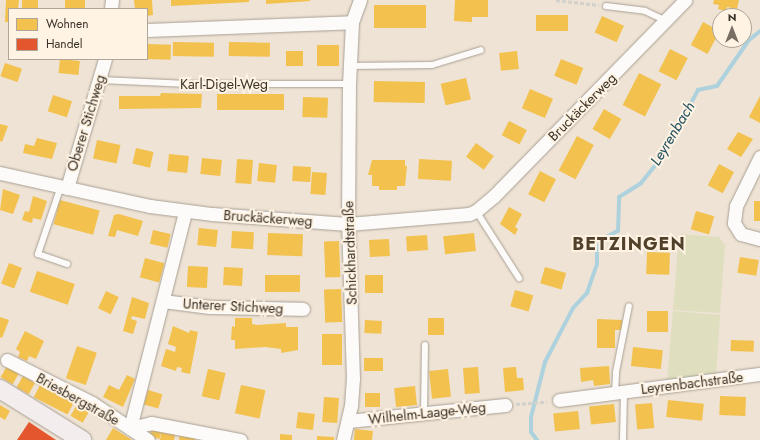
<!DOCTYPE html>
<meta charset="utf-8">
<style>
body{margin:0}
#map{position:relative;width:760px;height:440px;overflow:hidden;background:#eee3d4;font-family:Jost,sans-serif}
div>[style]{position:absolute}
.green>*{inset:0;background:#dfdebf}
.homes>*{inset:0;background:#f2c14e;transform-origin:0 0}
.shops>*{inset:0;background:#e4572e}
.stream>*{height:4px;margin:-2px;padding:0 2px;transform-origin:2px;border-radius:2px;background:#add2de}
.path>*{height:2.5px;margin-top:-1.25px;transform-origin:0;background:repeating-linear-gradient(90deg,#d4d0cc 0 4px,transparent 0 6px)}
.roads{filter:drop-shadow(0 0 1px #a89f94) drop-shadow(0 0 1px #a89f94)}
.lane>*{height:6px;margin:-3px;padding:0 3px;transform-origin:3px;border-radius:3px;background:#fcfbf9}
.street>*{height:13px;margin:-6.5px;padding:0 6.5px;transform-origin:6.5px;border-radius:6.5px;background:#fcfbf9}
.secondary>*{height:18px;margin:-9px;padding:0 9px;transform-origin:9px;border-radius:9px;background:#f3eeed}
span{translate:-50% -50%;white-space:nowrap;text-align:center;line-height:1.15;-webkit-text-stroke:4px #fff3e3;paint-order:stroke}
.street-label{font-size:14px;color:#383127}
.water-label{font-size:15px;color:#205061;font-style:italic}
.district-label{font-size:18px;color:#51412b;font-weight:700;letter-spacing:1px}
.legend{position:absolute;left:8px;top:8px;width:140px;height:52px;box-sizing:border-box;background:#fff3e3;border:1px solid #afa598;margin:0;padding:5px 7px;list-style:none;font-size:12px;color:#383127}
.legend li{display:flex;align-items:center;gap:8px;height:20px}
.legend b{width:20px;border:1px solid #afa598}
.north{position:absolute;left:712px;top:8px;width:40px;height:40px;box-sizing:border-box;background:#fff3e3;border:1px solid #afa598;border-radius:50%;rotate:0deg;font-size:11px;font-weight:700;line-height:16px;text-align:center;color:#383127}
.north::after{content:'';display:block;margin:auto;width:14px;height:18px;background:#786f64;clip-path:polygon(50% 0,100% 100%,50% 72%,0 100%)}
</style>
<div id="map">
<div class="green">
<div style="clip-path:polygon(679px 234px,719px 237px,725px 245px,720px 313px,673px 310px)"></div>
<div style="clip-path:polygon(673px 311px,720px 315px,716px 376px,667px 381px)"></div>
</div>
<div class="homes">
<div style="clip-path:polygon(6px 0,19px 0,18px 9px,9px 9px,9px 22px,5px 22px)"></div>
<div style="left:22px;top:0;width:16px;height:9px"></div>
<div style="left:65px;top:0;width:20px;height:9px"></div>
<div style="clip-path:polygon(134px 0,152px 0,153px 15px,147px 16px,147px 9px,135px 9px)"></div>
<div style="clip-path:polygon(171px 0,249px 0,249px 2px,171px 6px)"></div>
<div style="clip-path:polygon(266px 0,310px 0,310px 1px,266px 4px)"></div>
<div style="clip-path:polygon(455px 0,488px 0,488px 17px,472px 17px,472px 22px,454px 21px)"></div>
<div style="clip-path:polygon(714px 0,739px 0,737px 9px,727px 7px,726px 11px,718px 9px,719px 5px,713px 4px)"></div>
<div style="left:374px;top:5px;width:52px;height:23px"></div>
<div style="left:536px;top:15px;width:32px;height:16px"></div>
<div style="left:602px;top:16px;width:24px;height:18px;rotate:24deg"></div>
<div style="left:703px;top:22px;width:19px;height:26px;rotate:28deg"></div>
<div style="left:173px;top:42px;width:41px;height:14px;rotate:1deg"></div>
<div style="left:229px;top:42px;width:41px;height:14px;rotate:1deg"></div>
<div style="left:147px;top:44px;width:24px;height:15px;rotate:2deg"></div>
<div style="left:317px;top:45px;width:22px;height:21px"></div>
<div style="left:670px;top:49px;width:20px;height:25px;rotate:27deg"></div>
<div style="left:286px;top:51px;width:17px;height:15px"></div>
<div style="left:517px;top:51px;width:18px;height:18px;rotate:84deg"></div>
<div style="left:60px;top:59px;width:20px;height:14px;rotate:6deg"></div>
<div style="left:561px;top:59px;width:24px;height:18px;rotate:22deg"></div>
<div style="left:5px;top:63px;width:18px;height:14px;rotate:19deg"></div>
<div style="left:639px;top:73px;width:25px;height:36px;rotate:27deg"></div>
<div style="left:466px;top:78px;width:22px;height:26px;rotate:77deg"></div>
<div style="left:374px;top:81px;width:51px;height:21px;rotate:1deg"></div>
<div style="left:530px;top:89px;width:25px;height:21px;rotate:23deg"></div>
<div style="clip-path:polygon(161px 93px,202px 94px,201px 108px,119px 109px,119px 96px,160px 96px)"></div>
<div style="left:217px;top:94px;width:67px;height:16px"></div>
<div style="left:53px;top:95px;width:20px;height:17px;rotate:18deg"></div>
<div style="clip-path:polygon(760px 96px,760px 123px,749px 117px)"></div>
<div style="left:303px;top:97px;width:25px;height:20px;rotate:2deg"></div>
<div style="left:604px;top:109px;width:20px;height:23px;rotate:30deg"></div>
<div style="left:509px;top:121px;width:20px;height:16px;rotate:27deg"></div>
<div style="clip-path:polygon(0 124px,8px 126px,2px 142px,0 141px)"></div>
<div style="clip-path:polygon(738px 132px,753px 139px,741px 157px,727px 149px)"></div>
<div style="left:577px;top:136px;width:19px;height:39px;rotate:28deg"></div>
<div style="clip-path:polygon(37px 138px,57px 143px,52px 159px,23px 153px,25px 144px,34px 146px)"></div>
<div style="left:97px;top:140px;width:24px;height:19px;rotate:12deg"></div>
<div style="left:476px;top:143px;width:22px;height:17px;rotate:36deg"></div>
<div style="left:136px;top:148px;width:18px;height:16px;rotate:13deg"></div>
<div style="left:169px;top:154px;width:20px;height:17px;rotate:6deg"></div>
<div style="left:202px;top:158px;width:20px;height:16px;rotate:6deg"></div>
<div style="left:237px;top:159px;width:16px;height:24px;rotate:4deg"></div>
<div style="left:419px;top:159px;width:33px;height:20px;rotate:3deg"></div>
<div style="clip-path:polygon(372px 160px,405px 160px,405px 166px,407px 166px,405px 186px,397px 186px,397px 190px,379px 190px,379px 186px,372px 186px,372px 175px,368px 175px)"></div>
<div style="left:259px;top:163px;width:18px;height:18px;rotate:6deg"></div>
<div style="left:719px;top:164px;width:17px;height:24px;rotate:28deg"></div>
<div style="left:293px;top:166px;width:18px;height:15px;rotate:3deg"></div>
<div style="left:540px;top:171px;width:18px;height:26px;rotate:27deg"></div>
<div style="left:312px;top:172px;width:15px;height:22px;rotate:4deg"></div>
<div style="clip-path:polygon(3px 189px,20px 195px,13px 214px,0 210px)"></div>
<div style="clip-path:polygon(33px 196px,47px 201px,41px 220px,33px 218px,32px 223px,22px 220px,25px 211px,29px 212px)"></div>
<div style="left:60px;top:200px;width:41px;height:25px;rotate:15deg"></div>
<div style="left:754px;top:201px;width:6px;height:20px"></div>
<div style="clip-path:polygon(509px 207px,522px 214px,515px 227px,518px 229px,515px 235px,500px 224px)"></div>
<div style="left:696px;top:211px;width:19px;height:19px;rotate:16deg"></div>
<div style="clip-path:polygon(119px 214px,143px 221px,138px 236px,117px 230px,115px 237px,108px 236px,114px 215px)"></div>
<div style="left:199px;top:228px;width:19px;height:17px;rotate:6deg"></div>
<div style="left:153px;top:230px;width:18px;height:14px;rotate:13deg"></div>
<div style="left:232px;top:231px;width:22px;height:17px;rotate:3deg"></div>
<div style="left:268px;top:233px;width:35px;height:22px;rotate:2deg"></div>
<div style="left:474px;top:233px;width:18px;height:31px;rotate:84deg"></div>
<div style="left:427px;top:235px;width:15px;height:21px;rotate:86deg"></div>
<div style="left:389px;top:239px;width:17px;height:20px;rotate:87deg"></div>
<div style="left:339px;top:241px;width:36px;height:15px;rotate:88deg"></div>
<div style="left:647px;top:252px;width:23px;height:22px;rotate:2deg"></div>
<div style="left:740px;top:257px;width:19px;height:16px;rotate:9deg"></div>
<div style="left:145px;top:258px;width:20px;height:20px;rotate:15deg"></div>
<div style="left:9px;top:263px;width:14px;height:22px;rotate:21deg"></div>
<div style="left:188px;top:266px;width:20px;height:21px;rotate:3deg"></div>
<div style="left:224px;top:267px;width:19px;height:18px;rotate:3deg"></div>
<div style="left:545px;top:267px;width:22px;height:17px;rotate:16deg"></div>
<div style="left:37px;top:271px;width:40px;height:22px;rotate:19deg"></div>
<div style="left:265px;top:275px;width:35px;height:17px"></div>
<div style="left:383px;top:275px;width:18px;height:18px;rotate:90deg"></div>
<div style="left:341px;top:289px;width:33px;height:17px;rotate:88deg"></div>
<div style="left:515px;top:290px;width:19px;height:17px;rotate:16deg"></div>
<div style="left:106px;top:291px;width:14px;height:19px;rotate:25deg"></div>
<div style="clip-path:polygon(132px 297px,149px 303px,145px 319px,132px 316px,131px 319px,137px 321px,133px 334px,123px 331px)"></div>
<div style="left:647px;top:311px;width:21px;height:21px"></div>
<div style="clip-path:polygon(0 317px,9px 320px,2px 338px,0 337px)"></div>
<div style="clip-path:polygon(235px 318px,252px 318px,252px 324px,257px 325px,286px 323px,286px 327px,298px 327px,298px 350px,281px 353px,281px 349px,265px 347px,235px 349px,235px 340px,231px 340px,232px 326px,235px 327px)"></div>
<div style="left:428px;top:318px;width:16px;height:17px"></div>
<div style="clip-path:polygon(597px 319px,622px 320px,622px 330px,615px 330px,615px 348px,597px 348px)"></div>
<div style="left:365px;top:320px;width:17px;height:13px;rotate:3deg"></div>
<div style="clip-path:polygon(173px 326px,189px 333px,190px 330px,198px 332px,190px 374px,181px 372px,182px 368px,177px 367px,176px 371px,161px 366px,166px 349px,175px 352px,176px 347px,168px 344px)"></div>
<div style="clip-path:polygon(25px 331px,44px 341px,36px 359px,29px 356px,27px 361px,18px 357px,20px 352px,16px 349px)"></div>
<div style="left:322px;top:334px;width:20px;height:31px"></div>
<div style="left:731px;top:340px;width:23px;height:11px;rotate:2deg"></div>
<div style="left:77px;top:346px;width:21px;height:34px;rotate:19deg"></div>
<div style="left:633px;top:347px;width:30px;height:19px;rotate:6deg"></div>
<div style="left:383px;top:358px;width:13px;height:19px;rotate:90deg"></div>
<div style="left:7px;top:366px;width:14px;height:13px;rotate:30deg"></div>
<div style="clip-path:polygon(609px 366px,610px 384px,594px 386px,593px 380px,581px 382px,580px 368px)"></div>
<div style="left:478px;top:367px;width:26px;height:15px;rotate:86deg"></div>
<div style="clip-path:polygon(516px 367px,517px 378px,523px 378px,524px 390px,505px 392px,503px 368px)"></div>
<div style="left:208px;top:369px;width:18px;height:28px;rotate:13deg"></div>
<div style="left:448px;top:369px;width:28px;height:19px;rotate:84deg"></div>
<div style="clip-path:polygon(127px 375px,135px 379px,123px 407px,103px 397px,109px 385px,119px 390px)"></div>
<div style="left:23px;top:376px;width:14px;height:13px;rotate:30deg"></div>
<div style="left:41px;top:383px;width:38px;height:16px;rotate:27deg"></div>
<div style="left:241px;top:385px;width:25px;height:29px;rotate:12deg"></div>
<div style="left:415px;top:386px;width:19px;height:21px;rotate:84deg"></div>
<div style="left:148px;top:390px;width:15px;height:15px;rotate:16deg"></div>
<div style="left:365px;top:393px;width:15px;height:14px"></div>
<div style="left:720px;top:396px;width:26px;height:19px;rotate:2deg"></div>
<div style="left:324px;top:397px;width:15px;height:25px;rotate:4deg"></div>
<div style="left:668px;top:400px;width:36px;height:17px;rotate:6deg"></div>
<div style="left:79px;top:401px;width:14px;height:17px;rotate:30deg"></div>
<div style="left:652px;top:403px;width:25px;height:17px;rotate:85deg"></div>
<div style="left:614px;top:404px;width:18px;height:25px;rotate:84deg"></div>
<div style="clip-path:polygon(0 405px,10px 411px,5px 420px,0 417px)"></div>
<div style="left:578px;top:411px;width:18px;height:25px;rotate:84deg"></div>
<div style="left:298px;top:412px;width:17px;height:16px;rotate:7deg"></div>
<div style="left:152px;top:426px;width:10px;height:11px;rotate:11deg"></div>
<div style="clip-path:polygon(113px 428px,132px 440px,106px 440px)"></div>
<div style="clip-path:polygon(162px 428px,176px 431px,174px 440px,160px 440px)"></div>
<div style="clip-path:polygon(355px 429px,373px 431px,372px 440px,354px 440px)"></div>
<div style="clip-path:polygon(180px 433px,196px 436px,195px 440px,179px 440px)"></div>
<div style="clip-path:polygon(280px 434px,292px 435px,292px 440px,280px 440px)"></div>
<div style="clip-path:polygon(317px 436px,334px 437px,334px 440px,317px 440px)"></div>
</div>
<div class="shops">
<div style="clip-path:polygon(29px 422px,56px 440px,17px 440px)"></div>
</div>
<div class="stream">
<div style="left:537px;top:440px;width:10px;rotate:-127deg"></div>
<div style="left:531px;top:432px;width:15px;rotate:-90deg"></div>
<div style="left:531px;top:417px;width:57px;rotate:-75.7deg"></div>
<div style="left:545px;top:362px;width:61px;rotate:-62.6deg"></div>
<div style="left:573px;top:308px;width:21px;rotate:-47deg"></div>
<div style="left:587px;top:293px;width:31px;rotate:-71deg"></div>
<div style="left:597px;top:264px;width:14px;rotate:-90deg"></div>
<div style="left:597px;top:250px;width:12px;rotate:-66deg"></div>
<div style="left:602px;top:239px;width:18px;rotate:-27deg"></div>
<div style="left:618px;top:231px;width:34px;rotate:-88deg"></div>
<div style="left:619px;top:197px;width:26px;rotate:-32deg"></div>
<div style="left:641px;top:183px;width:35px;rotate:-51deg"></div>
<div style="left:663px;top:156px;width:75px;rotate:-62.1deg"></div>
<div style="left:698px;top:90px;width:19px;rotate:-12deg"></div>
<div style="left:717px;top:86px;width:56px;rotate:-55.2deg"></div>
<div style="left:749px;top:40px;width:14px;rotate:-39deg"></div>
</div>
<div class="path">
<div style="left:556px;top:0;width:43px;rotate:6.6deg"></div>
<div style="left:516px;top:404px;width:31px;rotate:-4deg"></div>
</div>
<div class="roads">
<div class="lane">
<div style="left:606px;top:6px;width:39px;rotate:7deg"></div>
<div style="left:645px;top:11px;width:23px;rotate:25deg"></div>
<div style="left:350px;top:66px;width:82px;rotate:-0.7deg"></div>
<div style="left:432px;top:65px;width:51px;rotate:-17deg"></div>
<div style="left:100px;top:80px;width:89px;rotate:2.6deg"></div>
<div style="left:189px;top:84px;width:160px"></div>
<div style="left:61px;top:186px;width:72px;rotate:108.7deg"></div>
<div style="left:38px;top:254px;width:31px;rotate:19deg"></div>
<div style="left:476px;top:211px;width:80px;rotate:57.3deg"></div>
<div style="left:615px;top:393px;width:21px;rotate:-87deg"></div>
<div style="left:616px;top:372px;width:67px;rotate:-78.9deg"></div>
<div style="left:424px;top:413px;width:68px;rotate:-89.2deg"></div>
<div style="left:623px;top:440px;width:48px;rotate:-88.8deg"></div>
</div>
<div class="street">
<div style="left:111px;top:9px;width:9px;rotate:-84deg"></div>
<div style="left:147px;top:30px;width:205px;rotate:-2.2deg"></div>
<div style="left:760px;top:157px;width:55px;rotate:116.1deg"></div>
<div style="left:736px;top:206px;width:17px;rotate:97deg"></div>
<div style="left:734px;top:223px;width:13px;rotate:58deg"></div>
<div style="left:741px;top:234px;width:20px;rotate:15deg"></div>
<div style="left:0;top:173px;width:154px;rotate:12.4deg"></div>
<div style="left:150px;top:206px;width:63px;rotate:7.4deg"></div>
<div style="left:212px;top:214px;width:136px;rotate:4.2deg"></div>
<div style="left:348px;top:224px;width:121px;rotate:-4.7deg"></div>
<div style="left:469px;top:214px;width:8px;rotate:-23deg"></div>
<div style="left:476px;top:211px;width:23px;rotate:-40deg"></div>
<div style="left:494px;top:196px;width:274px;rotate:-45.7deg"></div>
<div style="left:67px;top:188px;width:134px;rotate:-73.6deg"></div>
<div style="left:163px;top:301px;width:47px;rotate:7.3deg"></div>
<div style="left:210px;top:307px;width:93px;rotate:1.2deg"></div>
<div style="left:7px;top:360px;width:95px;rotate:26.8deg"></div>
<div style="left:92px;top:403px;width:67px;rotate:33.5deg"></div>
<div style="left:559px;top:400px;width:203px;rotate:-7.4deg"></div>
<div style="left:348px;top:421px;width:158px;rotate:-5.8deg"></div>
<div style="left:130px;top:428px;width:223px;rotate:-75.7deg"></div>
<div style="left:130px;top:428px;width:22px;rotate:-13deg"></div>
<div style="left:151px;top:423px;width:91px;rotate:10.8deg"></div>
<div style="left:343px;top:440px;width:35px;rotate:-77deg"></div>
<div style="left:351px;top:406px;width:27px;rotate:-86deg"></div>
<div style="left:353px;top:379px;width:155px;rotate:-91.8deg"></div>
<div style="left:348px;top:224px;width:140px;rotate:-89.6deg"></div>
<div style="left:349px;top:84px;width:62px;rotate:-87.2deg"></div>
<div style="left:352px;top:22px;width:23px;rotate:-70deg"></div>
</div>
<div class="secondary">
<div style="left:0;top:389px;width:97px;rotate:31.9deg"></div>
</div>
</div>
<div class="street-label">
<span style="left:224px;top:84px">Karl-Digel-Weg</span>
<span style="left:582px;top:107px;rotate:-45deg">Bruckäckerweg</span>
<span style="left:86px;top:123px;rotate:-73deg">Oberer Stichweg</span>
<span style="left:268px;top:218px;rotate:4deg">Bruckäckerweg</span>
<span style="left:350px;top:253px;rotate:-92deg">Schickhardtstraße</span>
<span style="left:233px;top:306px;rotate:3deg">Unterer Stichweg</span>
<span style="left:692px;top:383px;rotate:-7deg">Leyrenbachstraße</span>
<span style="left:78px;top:399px;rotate:29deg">Briesbergstraße</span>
<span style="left:427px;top:413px;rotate:-6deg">Wilhelm-Laage-Weg</span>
</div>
<div class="water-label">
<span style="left:673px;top:134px;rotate:-59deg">Leyrenbach</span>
</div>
<div class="district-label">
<span style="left:629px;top:244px">BETZINGEN</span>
</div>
<ul class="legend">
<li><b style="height:11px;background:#f2c14e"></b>Wohnen</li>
<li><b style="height:11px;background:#e4572e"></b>Handel</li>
</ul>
<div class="north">N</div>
</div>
